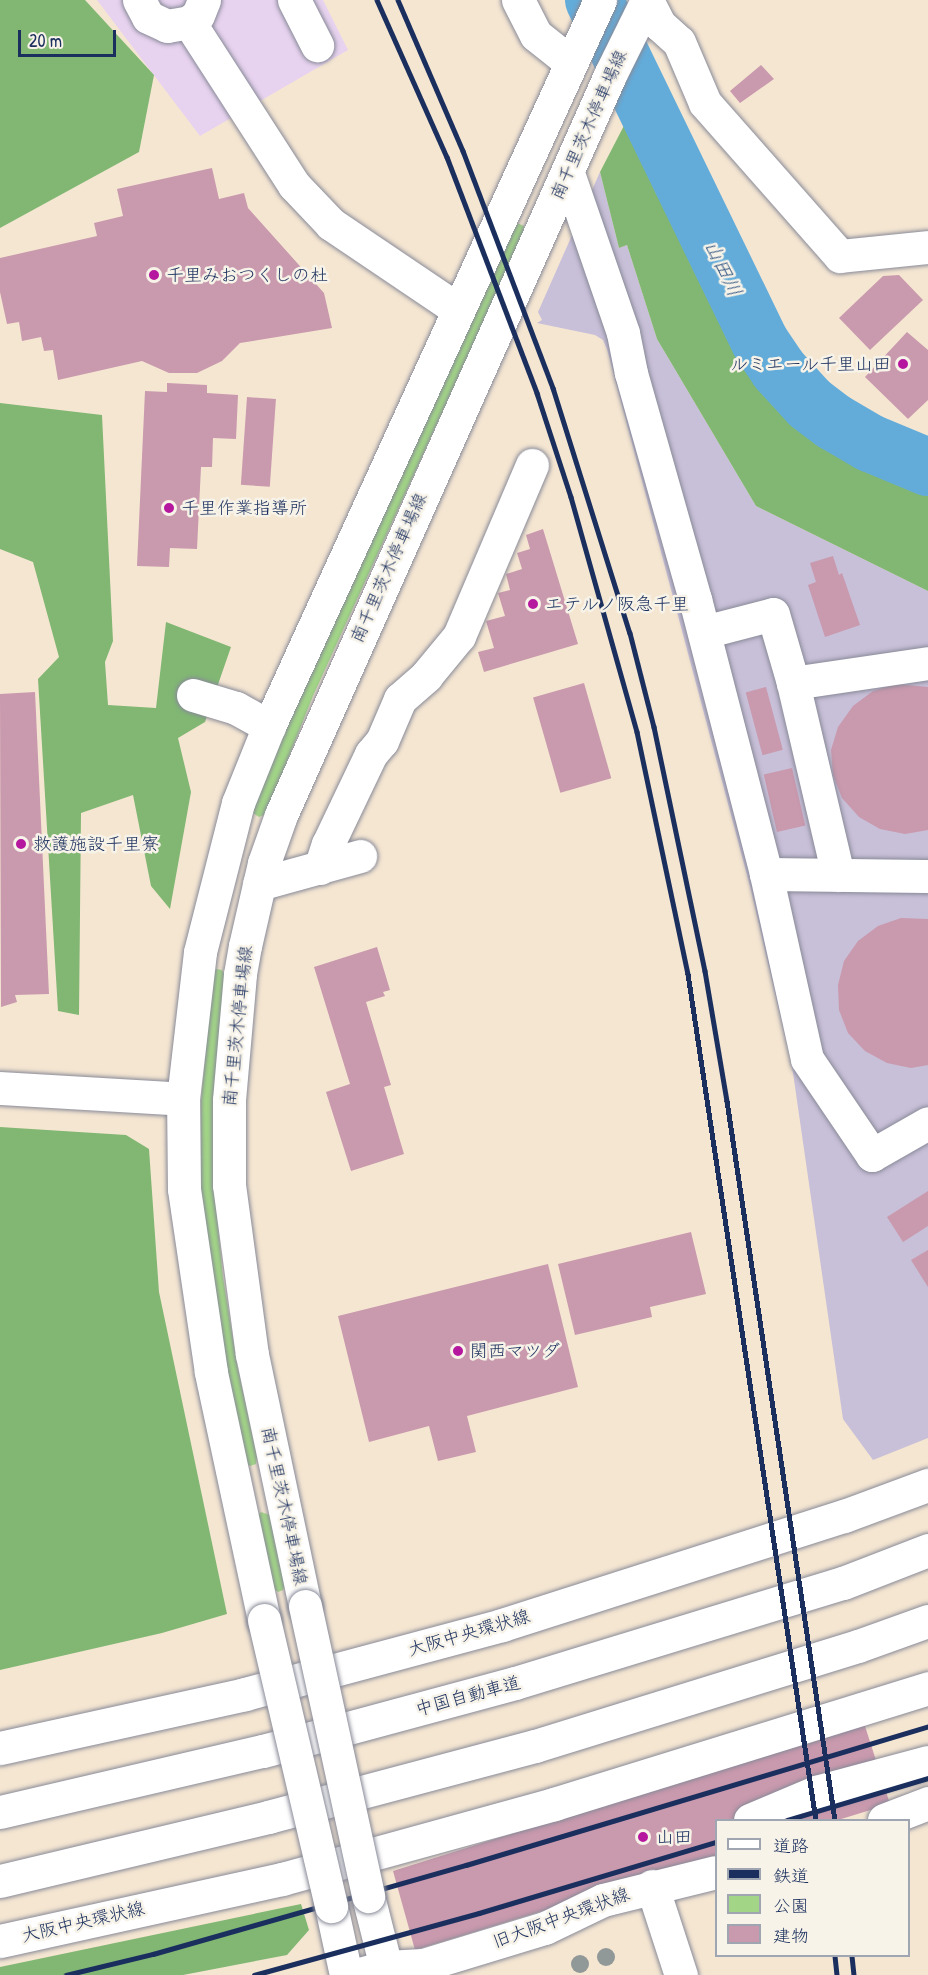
<!DOCTYPE html>
<meta charset="utf-8">
<style>
body{margin:0}
#map{position:relative;width:928px;height:1975px;overflow:hidden;background:#f5e6d2;font-family:"Patrick Hand","Klee One",sans-serif}
div>[style]{position:absolute}
.built>*{inset:0;background:#e7d2ef}
.industrial>*{inset:0;background:#c8bfd8}
.green>*{inset:0;background:#a2d686}
.forest>*{inset:0;background:#81b773}
.river>*{height:58px;margin:-29px;padding:0 29px;transform-origin:29px;border-radius:29px;background:#63acda}
.building>*{inset:0;background:#c999ad;transform-origin:0 0}
.roads{filter:drop-shadow(0 0 2px #888a98) drop-shadow(0 0 2px #888a98)}
.minor>*{height:33px;margin:-16.5px;padding:0 16.5px;transform-origin:16.5px;border-radius:16.5px;background:#fff}
.major>*{height:33px;margin:-16.5px;padding:0 16.5px;transform-origin:16.5px;border-radius:16.5px;background:#fff}
.highway>*{height:33px;margin:-16.5px;padding:0 16.5px;transform-origin:16.5px;border-radius:16.5px;background:#fff}
.rail>*{height:4.5px;margin:-2.25px;padding:0 2.25px;transform-origin:2.25px;border-radius:2.25px;background:#1b2f5e}
.bridges{filter:drop-shadow(0 0 2px #888a98) drop-shadow(0 0 2px #888a98)}
.major-bridge>*{height:33px;margin:-16.5px;padding:0 16.5px;transform-origin:16.5px;border-radius:16.5px;background:#fff}
.trees>*{width:18px;height:18px;margin:-9px;border-radius:50%;background:#909898}
.dots>*{width:16px;height:16px;translate:-50% -50%;box-sizing:border-box;border:3px solid #f7f3e8;border-radius:50%}
span{translate:-50% -50%;white-space:nowrap;text-align:center;line-height:1.15;-webkit-text-stroke:5px #f7f3e8;paint-order:stroke}
.street-label{font-size:18px;color:#1b2f5e}
.poi-label{font-size:18px;color:#1b2f5e}
.left{translate:0 -50%;text-align:left}
.right{translate:-100% -50%;text-align:right}
.water-label{font-size:20px;color:#315483;font-style:italic}
.legend{position:absolute;left:715px;top:1819px;width:195px;height:138px;box-sizing:border-box;background:#f7f3e8;border:2px solid #9fa5b1;margin:0;padding:8px 10px;list-style:none;font-size:18px;color:#1b2f5e}
.legend li{display:flex;align-items:center;gap:12px;height:30px}
.legend b{width:30px;border:2px solid #9fa5b1}
.scale{position:absolute;left:18px;top:30px;width:98px;height:27px;box-sizing:border-box;border:3px solid #1b2f5e;border-top:0;padding-left:8px;font-size:18px;line-height:21px;white-space:nowrap;color:#1b2f5e;-webkit-text-stroke:4px #f7f3e8;paint-order:stroke}
</style>
<div id="map">
<div class="built">
<div style="clip-path:polygon(97px 0,323px 0,348px 50px,200px 136px)"></div>
</div>
<div class="industrial">
<div style="clip-path:polygon(600px 172px,619px 248px,627px 245px,657px 339px,756px 506px,928px 591px,928px 1438px,873px 1460px,843px 1419px,792px 1066px,751px 890px,607px 349px,603px 340px,595px 335px,537px 323px,542px 320px,538px 312px)"></div>
</div>
<div class="green">
<div style="clip-path:polygon(517px 223px,524px 226px,523px 235px,313px 696px,266px 814px,259px 817px,253px 813px,253px 807px,300px 689px,510px 230px)"></div>
<div style="clip-path:polygon(216px 969px,222px 970px,225px 976px,214px 1186px,223px 1277px,237px 1364px,257px 1457px,256px 1464px,250px 1466px,245px 1462px,225px 1370px,200px 1188px,201px 1101px,213px 974px)"></div>
<div style="clip-path:polygon(261px 1512px,270px 1515px,285px 1585px,283px 1590px,278px 1592px,274px 1589px,256px 1518px)"></div>
</div>
<div class="forest">
<div style="clip-path:polygon(0 0,85px 0,154px 75px,139px 152px,0 228px)"></div>
<div style="clip-path:polygon(630px 114px,749px 349px,782px 396px,822px 431px,859px 453px,928px 483px,928px 591px,756px 506px,657px 339px,627px 245px,619px 248px,600px 172px)"></div>
<div style="clip-path:polygon(0 403px,102px 415px,113px 641px,105px 662px,108px 705px,156px 708px,166px 622px,231px 647px,205px 722px,178px 738px,191px 792px,170px 909px,151px 886px,133px 795px,81px 813px,79px 1015px,58px 1011px,38px 679px,59px 657px,33px 562px,0 549px)"></div>
<div style="clip-path:polygon(0 1127px,126px 1135px,149px 1149px,159px 1292px,227px 1614px,162px 1633px,0 1670px)"></div>
<div style="clip-path:polygon(301px 1904px,309px 1930px,287px 1955px,183px 1975px,0 1975px,0 1967px)"></div>
</div>
<div class="river">
<div style="left:594px;top:0;width:380px;rotate:64.1deg"></div>
<div style="left:760px;top:342px;width:32px;rotate:56deg"></div>
<div style="left:778px;top:369px;width:47px;rotate:47.6deg"></div>
<div style="left:810px;top:404px;width:30px;rotate:37deg"></div>
<div style="left:834px;top:422px;width:42px;rotate:30.3deg"></div>
<div style="left:870px;top:443px;width:63px;rotate:22.5deg"></div>
</div>
<div class="building">
<div style="clip-path:polygon(761px 65px,774px 79px,740px 103px,730px 91px)"></div>
<div style="clip-path:polygon(212px 168px,219px 199px,244px 193px,248px 208px,324px 293px,332px 328px,240px 343px,222px 361px,197px 373px,169px 373px,142px 361px,58px 380px,53px 350px,44px 351px,41px 337px,22px 341px,19px 322px,7px 324px,0 292px,0 258px,97px 236px,94px 223px,123px 216px,117px 189px)"></div>
<div style="clip-path:polygon(899px 275px,923px 300px,870px 350px,839px 318px,883px 276px)"></div>
<div style="clip-path:polygon(907px 332px,928px 350px,928px 400px,908px 419px,865px 377px)"></div>
<div style="clip-path:polygon(167px 383px,207px 385px,207px 393px,238px 395px,236px 439px,213px 438px,212px 467px,201px 467px,197px 549px,170px 548px,169px 567px,137px 566px,145px 391px,167px 392px)"></div>
<div style="left:247px;top:397px;width:29px;height:88px;rotate:4deg"></div>
<div style="clip-path:polygon(543px 529px,578px 644px,484px 672px,478px 652px,494px 648px,486px 621px,505px 616px,498px 593px,510px 590px,506px 574px,522px 569px,517px 553px,530px 549px,526px 535px)"></div>
<div style="clip-path:polygon(833px 556px,839px 575px,842px 573px,860px 625px,825px 637px,808px 585px,816px 582px,810px 563px)"></div>
<div style="left:584px;top:683px;width:99px;height:53px;rotate:74deg"></div>
<div style="clip-path:polygon(896px 684px,928px 687px,928px 830px,905px 834px,880px 829px,859px 817px,842px 798px,833px 775px,831px 750px,838px 727px,853px 706px,873px 691px)"></div>
<div style="left:766px;top:687px;width:65px;height:21px;rotate:75deg"></div>
<div style="clip-path:polygon(35px 692px,49px 994px,15px 995px,17px 1002px,1px 1007px,0 694px)"></div>
<div style="left:792px;top:768px;width:59px;height:29px;rotate:77deg"></div>
<div style="clip-path:polygon(901px 918px,928px 919px,928px 1065px,911px 1068px,887px 1063px,865px 1051px,848px 1033px,839px 1010px,838px 985px,844px 961px,858px 941px,878px 926px)"></div>
<div style="clip-path:polygon(377px 947px,390px 990px,383px 992px,385px 996px,366px 1002px,391px 1085px,384px 1087px,404px 1154px,351px 1171px,326px 1092px,350px 1084px,314px 967px)"></div>
<div style="clip-path:polygon(928px 1191px,928px 1226px,903px 1242px,887px 1217px)"></div>
<div style="clip-path:polygon(691px 1232px,706px 1294px,650px 1307px,652px 1317px,575px 1335px,558px 1264px)"></div>
<div style="clip-path:polygon(928px 1250px,928px 1287px,911px 1260px)"></div>
<div style="clip-path:polygon(548px 1264px,578px 1387px,467px 1416px,476px 1452px,438px 1461px,429px 1426px,369px 1442px,338px 1316px)"></div>
<div style="clip-path:polygon(864px 1723px,890px 1804px,838px 1820px,716px 1820px,716px 1858px,415px 1950px,393px 1871px)"></div>
</div>
<div class="roads">
<div class="minor">
<div style="left:139px;top:0;width:19px;rotate:62deg"></div>
<div style="left:148px;top:17px;width:21px;rotate:25deg"></div>
<div style="left:167px;top:26px;width:22px;rotate:-10deg"></div>
<div style="left:189px;top:22px;width:11px;rotate:-38deg"></div>
<div style="left:198px;top:15px;width:16px;rotate:-68deg"></div>
<div style="left:294px;top:0;width:51px;rotate:62.9deg"></div>
<div style="left:518px;top:0;width:39px;rotate:63deg"></div>
<div style="left:536px;top:35px;width:43px;rotate:38.5deg"></div>
<div style="left:647px;top:0;width:28px;rotate:63deg"></div>
<div style="left:660px;top:25px;width:25px;rotate:42deg"></div>
<div style="left:679px;top:42px;width:66px;rotate:66.9deg"></div>
<div style="left:705px;top:103px;width:204px;rotate:48.6deg"></div>
<div style="left:840px;top:256px;width:88px;rotate:-5.8deg"></div>
<div style="left:189px;top:22px;width:194px;rotate:57.2deg"></div>
<div style="left:294px;top:185px;width:54px;rotate:46.5deg"></div>
<div style="left:331px;top:224px;width:152px;rotate:34deg"></div>
<div style="left:568px;top:173px;width:169px;rotate:71deg"></div>
<div style="left:623px;top:333px;width:41px;rotate:78.7deg"></div>
<div style="left:631px;top:373px;width:235px;rotate:74.2deg"></div>
<div style="left:695px;top:599px;width:284px;rotate:75.5deg"></div>
<div style="left:766px;top:874px;width:189px;rotate:77.5deg"></div>
<div style="left:807px;top:1059px;width:116px;rotate:55.9deg"></div>
<div style="left:872px;top:1155px;width:64px;rotate:-29.7deg"></div>
<div style="left:704px;top:632px;width:71px;rotate:-14.6deg"></div>
<div style="left:773px;top:614px;width:72px;rotate:73.8deg"></div>
<div style="left:793px;top:683px;width:136px;rotate:-8.4deg"></div>
<div style="left:793px;top:683px;width:197px;rotate:76.8deg"></div>
<div style="left:193px;top:695px;width:45px;rotate:16.8deg"></div>
<div style="left:236px;top:708px;width:38px;rotate:29deg"></div>
<div style="left:320px;top:868px;width:25px;rotate:-72deg"></div>
<div style="left:328px;top:844px;width:100px;rotate:-64.5deg"></div>
<div style="left:371px;top:754px;width:17px;rotate:-50deg"></div>
<div style="left:382px;top:741px;width:46px;rotate:-66.8deg"></div>
<div style="left:400px;top:699px;width:35px;rotate:-41deg"></div>
<div style="left:426px;top:676px;width:52px;rotate:-50.5deg"></div>
<div style="left:459px;top:636px;width:186px;rotate:-66.9deg"></div>
<div style="left:766px;top:874px;width:162px;rotate:0.7deg"></div>
<div style="left:259px;top:884px;width:105px;rotate:-15.5deg"></div>
<div style="left:0;top:1088px;width:183px;rotate:3.4deg"></div>
<div style="left:652px;top:1886px;width:94px;rotate:72deg"></div>
</div>
<div class="major">
<div style="left:305px;top:1606px;width:257px;rotate:-101.9deg"></div>
<div style="left:252px;top:1355px;width:172px;rotate:-97.7deg"></div>
<div style="left:229px;top:1185px;width:85px;rotate:-90deg"></div>
<div style="left:229px;top:1100px;width:126px;rotate:-85deg"></div>
<div style="left:240px;top:974px;width:28px;rotate:-80deg"></div>
<div style="left:245px;top:946px;width:85px;rotate:-77.1deg"></div>
<div style="left:264px;top:863px;width:51px;rotate:-70.5deg"></div>
<div style="left:281px;top:815px;width:810px;rotate:-66.03deg"></div>
<div style="left:610px;top:75px;width:84px;rotate:-63.7deg"></div>
<div style="left:264px;top:1620px;width:254px;rotate:-102.1deg"></div>
<div style="left:211px;top:1372px;width:185px;rotate:-98.4deg"></div>
<div style="left:184px;top:1189px;width:90px;rotate:-90.6deg"></div>
<div style="left:183px;top:1099px;width:148px;rotate:-83.4deg"></div>
<div style="left:200px;top:952px;width:154px;rotate:-75.7deg"></div>
<div style="left:238px;top:803px;width:83px;rotate:-68.1deg"></div>
<div style="left:269px;top:726px;width:798px;rotate:-65.49deg"></div>
<div style="left:0;top:1748px;width:251px;rotate:-12.4deg"></div>
<div style="left:245px;top:1694px;width:266px;rotate:-15deg"></div>
<div style="left:502px;top:1625px;width:359px;rotate:-17.7deg"></div>
<div style="left:844px;top:1516px;width:90px;rotate:-20.3deg"></div>
<div style="left:750px;top:1820px;width:72px;rotate:-23deg"></div>
<div style="left:816px;top:1792px;width:116px;rotate:-15deg"></div>
<div style="left:884px;top:1820px;width:47px;rotate:-21.1deg"></div>
<div style="left:368px;top:1896px;width:81px;rotate:75.8deg"></div>
<div style="left:331px;top:1906px;width:71px;rotate:77.7deg"></div>
<div style="left:0;top:1941px;width:289px;rotate:-12.4deg"></div>
<div style="left:282px;top:1879px;width:282px;rotate:-15.4deg"></div>
<div style="left:554px;top:1804px;width:392px;rotate:-17.2deg"></div>
<div style="left:356px;top:1975px;width:31px;rotate:-15deg"></div>
<div style="left:386px;top:1967px;width:37px;rotate:-3deg"></div>
<div style="left:423px;top:1965px;width:127px;rotate:-16.9deg"></div>
<div style="left:545px;top:1928px;width:64px;rotate:-25.8deg"></div>
<div style="left:603px;top:1900px;width:116px;rotate:-13.9deg"></div>
</div>
<div class="highway">
<div style="left:0;top:1812px;width:270px;rotate:-13.1deg"></div>
<div style="left:263px;top:1751px;width:261px;rotate:-15.1deg"></div>
<div style="left:515px;top:1683px;width:343px;rotate:-17deg"></div>
<div style="left:843px;top:1583px;width:91px;rotate:-21.2deg"></div>
<div style="left:0;top:1881px;width:276px;rotate:-13.4deg"></div>
<div style="left:268px;top:1817px;width:276px;rotate:-14.9deg"></div>
<div style="left:535px;top:1746px;width:338px;rotate:-17.2deg"></div>
<div style="left:858px;top:1646px;width:74px;rotate:-19.7deg"></div>
</div>
</div>
<div class="rail">
<div style="left:377px;top:0;width:172px;rotate:66deg"></div>
<div style="left:447px;top:157px;width:253px;rotate:69.1deg"></div>
<div style="left:537px;top:393px;width:109px;rotate:71.9deg"></div>
<div style="left:571px;top:497px;width:244px;rotate:74.3deg"></div>
<div style="left:637px;top:732px;width:247px;rotate:78.1deg"></div>
<div style="left:688px;top:974px;width:856px;rotate:81.4deg"></div>
<div style="left:398px;top:0;width:164px;rotate:66.7deg"></div>
<div style="left:463px;top:151px;width:254px;rotate:69.2deg"></div>
<div style="left:553px;top:388px;width:257px;rotate:72.6deg"></div>
<div style="left:630px;top:633px;width:97px;rotate:75.7deg"></div>
<div style="left:654px;top:727px;width:249px;rotate:78.2deg"></div>
<div style="left:705px;top:971px;width:132px;rotate:80.4deg"></div>
<div style="left:727px;top:1101px;width:727px;rotate:81.46deg"></div>
<div style="left:787px;top:1820px;width:147px;rotate:-16.6deg"></div>
<div style="left:835px;top:1956px;width:19px;rotate:84deg"></div>
<div style="left:852px;top:1956px;width:19px;rotate:84deg"></div>
<div style="left:66px;top:1975px;width:89px;rotate:-13.6deg"></div>
<div style="left:153px;top:1954px;width:325px;rotate:-15.9deg"></div>
<div style="left:466px;top:1865px;width:482px;rotate:-16.7deg"></div>
<div style="left:254px;top:1975px;width:233px;rotate:-15.4deg"></div>
<div style="left:479px;top:1913px;width:247px;rotate:-16.7deg"></div>
</div>
<div class="bridges">
<div class="major-bridge">
<div style="left:305px;top:1606px;width:297px;rotate:77.7deg"></div>
<div style="left:264px;top:1620px;width:294px;rotate:76.8deg"></div>
</div>
</div>
<div class="trees">
<div style="left:606px;top:1957px"></div>
<div style="left:580px;top:1964px"></div>
</div>
<div class="dots">
<div style="left:154px;top:275px;background:#b5179e"></div>
<div style="left:903px;top:364px;background:#b5179e"></div>
<div style="left:169px;top:508px;background:#b5179e"></div>
<div style="left:533px;top:604px;background:#b5179e"></div>
<div style="left:21px;top:844px;background:#b5179e"></div>
<div style="left:458px;top:1351px;background:#b5179e"></div>
<div style="left:643px;top:1837px;background:#b5179e"></div>
</div>
<div class="street-label">
<span style="left:589px;top:125px;rotate:-66deg">南千里茨木停車場線</span>
<span style="left:389px;top:568px;rotate:-66deg">南千里茨木停車場線</span>
<span style="left:238px;top:1026px;rotate:-84deg">南千里茨木停車場線</span>
<span style="left:284px;top:1506px;rotate:78deg">南千里茨木停車場線</span>
<span style="left:469px;top:1633px;rotate:-16deg">大阪中央環状線</span>
<span style="left:468px;top:1696px;rotate:-15deg">中国自動車道</span>
<span style="left:561px;top:1918px;rotate:-20deg">旧大阪中央環状線</span>
<span style="left:83px;top:1922px;rotate:-13deg">大阪中央環状線</span>
</div>
<div class="poi-label">
<span class="left" style="left:166px;top:275px">千里みおつくしの杜</span>
<span class="right" style="left:891px;top:364px">ルミエール千里山田</span>
<span class="left" style="left:181px;top:508px">千里作業指導所</span>
<span class="left" style="left:545px;top:604px">エテルノ阪急千里</span>
<span class="left" style="left:33px;top:844px">救護施設千里寮</span>
<span class="left" style="left:470px;top:1351px">関西マツダ</span>
<span class="left" style="left:656px;top:1837px">山田</span>
</div>
<div class="water-label">
<span style="left:724px;top:268px;rotate:64deg">山田川</span>
</div>
<ul class="legend">
<li><b style="height:8px;background:#fff"></b>道路</li>
<li><b style="height:8px;background:#1b2f5e"></b>鉄道</li>
<li><b style="height:16px;background:#a2d686"></b>公園</li>
<li><b style="height:16px;background:#c999ad"></b>建物</li>
</ul>
<div class="scale">20 m</div>
</div>
